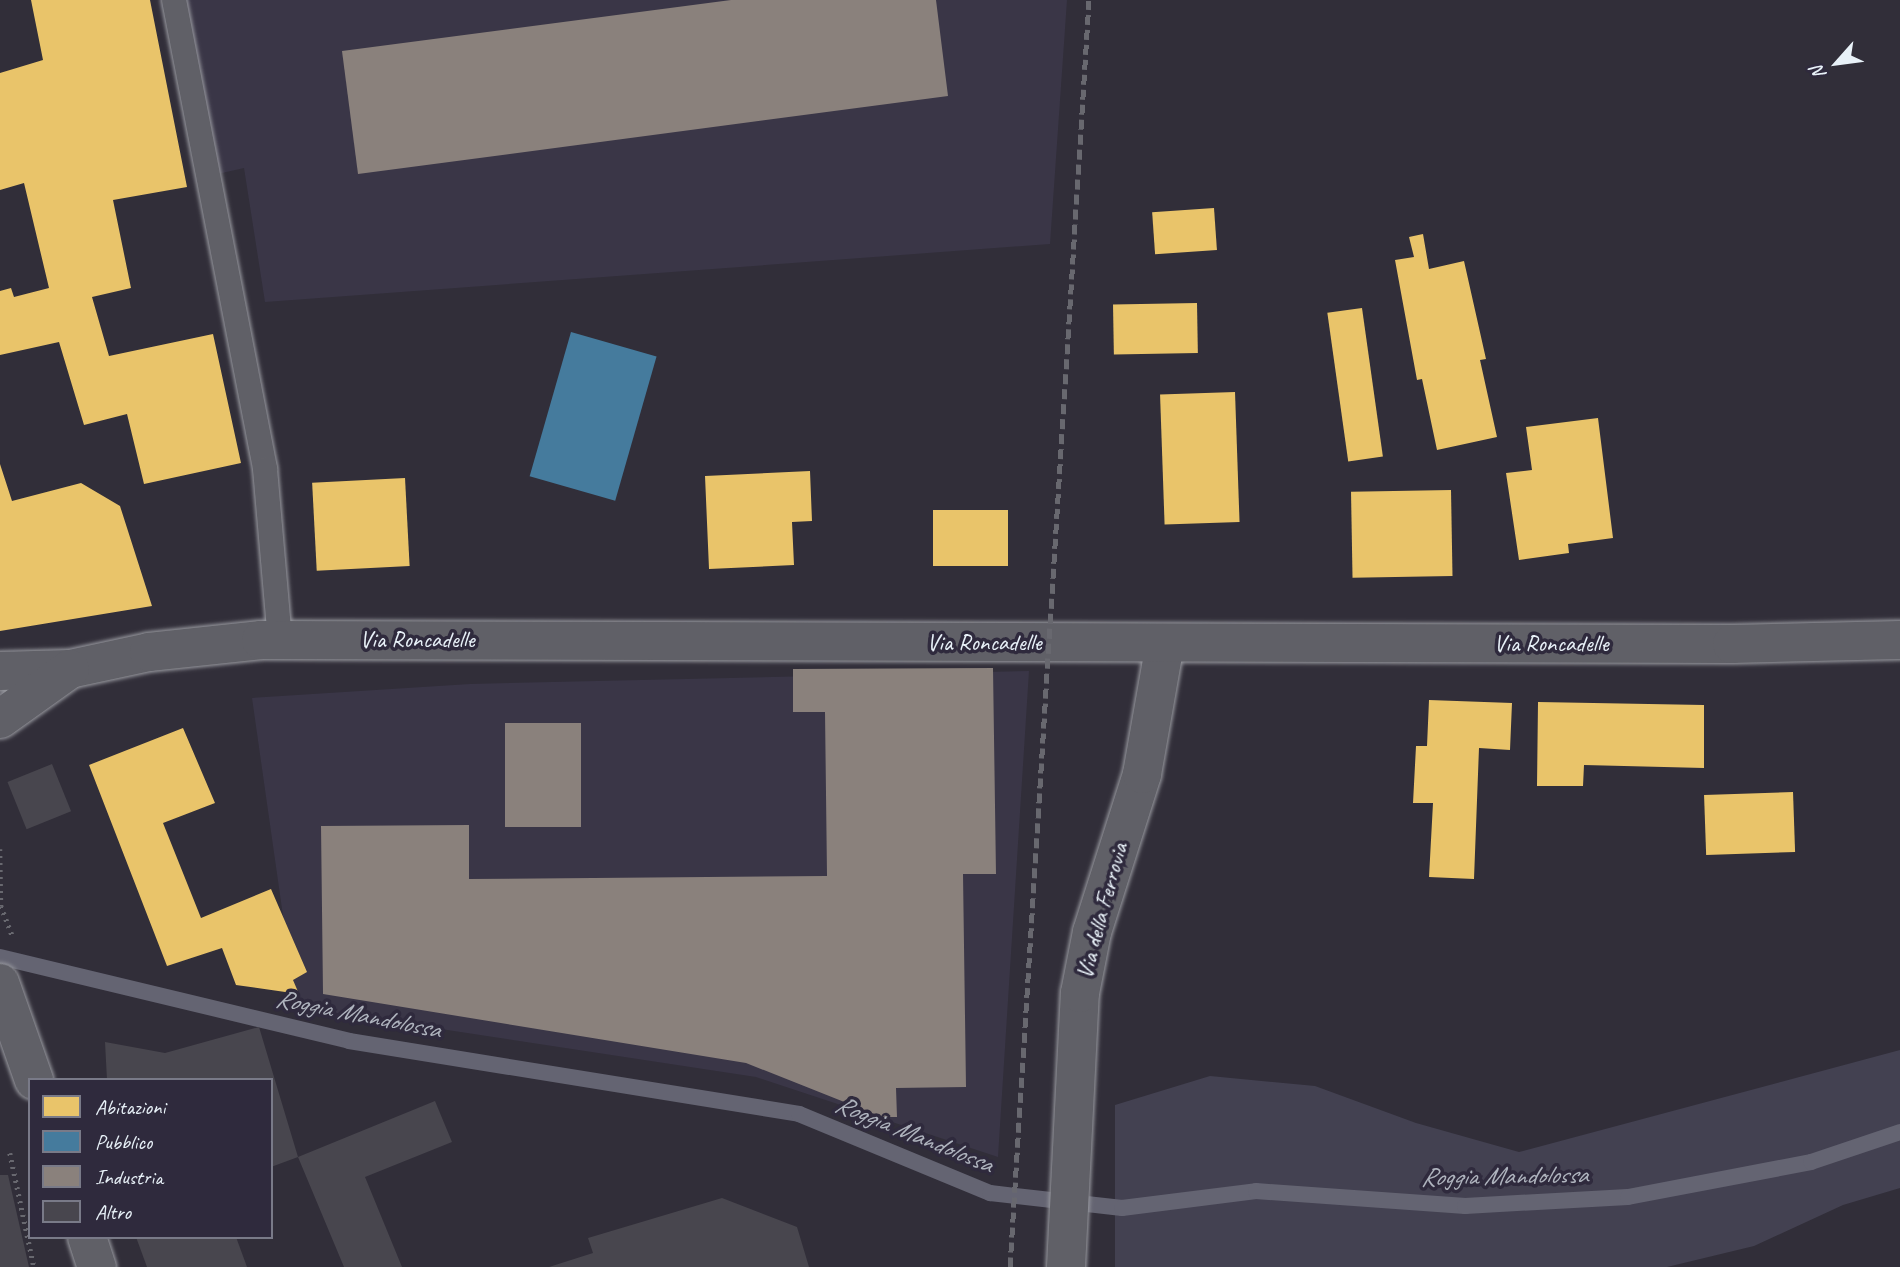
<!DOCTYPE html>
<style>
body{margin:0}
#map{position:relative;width:1900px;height:1267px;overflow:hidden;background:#312e39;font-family:Caveat,sans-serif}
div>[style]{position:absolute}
.built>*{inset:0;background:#3a3647}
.green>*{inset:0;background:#434151}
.homes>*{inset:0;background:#e9c46a;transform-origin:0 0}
.public>*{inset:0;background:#457b9d;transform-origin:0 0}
.industry>*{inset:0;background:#8a817c;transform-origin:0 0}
.stream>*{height:16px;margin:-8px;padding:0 8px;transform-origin:8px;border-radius:8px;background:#646472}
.building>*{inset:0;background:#48464e;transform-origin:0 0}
.path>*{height:4.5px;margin-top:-2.25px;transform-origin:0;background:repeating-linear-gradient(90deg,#68686f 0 2px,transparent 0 7px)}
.roads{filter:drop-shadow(0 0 2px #98999f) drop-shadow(0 0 2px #98999f)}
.service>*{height:24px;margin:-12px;padding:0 12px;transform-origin:12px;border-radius:12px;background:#606067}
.minor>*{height:38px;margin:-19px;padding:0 19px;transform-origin:19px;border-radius:19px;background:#606067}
.tertiary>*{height:38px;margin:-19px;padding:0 19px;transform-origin:19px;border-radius:19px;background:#606067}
.secondary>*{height:38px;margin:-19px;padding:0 19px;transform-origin:19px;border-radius:19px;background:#606067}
.rail>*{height:5px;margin-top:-2.5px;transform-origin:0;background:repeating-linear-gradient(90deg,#68686f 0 10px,transparent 0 15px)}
span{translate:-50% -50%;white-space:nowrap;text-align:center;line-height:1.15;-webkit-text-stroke:7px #2f2a3d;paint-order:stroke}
.street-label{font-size:24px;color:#e8f1f8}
.water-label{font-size:26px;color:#afb4be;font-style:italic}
.legend{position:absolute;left:28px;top:1078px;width:245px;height:161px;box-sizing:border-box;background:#2f2a3d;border:2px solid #797a88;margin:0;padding:9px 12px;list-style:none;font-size:21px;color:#e8f1f8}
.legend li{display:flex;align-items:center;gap:14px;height:35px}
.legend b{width:35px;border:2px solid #797a88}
.north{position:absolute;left:1802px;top:28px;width:70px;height:70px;-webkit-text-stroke:5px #2f2a3d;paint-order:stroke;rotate:242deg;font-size:19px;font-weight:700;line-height:28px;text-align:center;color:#e8f1f8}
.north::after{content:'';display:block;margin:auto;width:24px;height:32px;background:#e8f1f8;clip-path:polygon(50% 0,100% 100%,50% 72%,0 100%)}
</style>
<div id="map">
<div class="built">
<div style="clip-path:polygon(181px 0,1067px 0,1050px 244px,265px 302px,244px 168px,213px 175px)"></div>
<div style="clip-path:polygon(1029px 671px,998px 1157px,756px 1077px,296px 1007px,252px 698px,470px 684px)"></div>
</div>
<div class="green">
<div style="clip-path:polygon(1900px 1050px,1900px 1188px,1843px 1205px,1754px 1246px,1667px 1267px,1115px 1267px,1115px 1105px,1210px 1076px,1315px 1086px,1416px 1123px,1519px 1152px)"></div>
</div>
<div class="homes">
<div style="clip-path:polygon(31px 0,150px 0,187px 187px,113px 200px,131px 288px,92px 297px,109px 356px,213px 334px,241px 463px,144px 484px,127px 414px,84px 425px,59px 342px,0 355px,0 291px,11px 288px,14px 297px,49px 288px,24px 183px,0 190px,0 73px,43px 60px)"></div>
<div style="left:1214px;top:208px;width:42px;height:62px;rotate:86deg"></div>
<div style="clip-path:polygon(1423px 234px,1429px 269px,1464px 261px,1486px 359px,1480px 360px,1497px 437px,1437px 450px,1422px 379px,1417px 380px,1395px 260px,1414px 257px,1409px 237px)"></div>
<div style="left:1197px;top:303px;width:50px;height:84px;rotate:89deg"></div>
<div style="left:1362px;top:308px;width:150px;height:35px;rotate:82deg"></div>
<div style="left:1235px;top:392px;width:130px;height:75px;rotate:88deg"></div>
<div style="clip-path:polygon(1598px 418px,1613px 538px,1568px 544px,1569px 553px,1519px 560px,1506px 473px,1532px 470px,1526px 427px)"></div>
<div style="clip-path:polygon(0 464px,12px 501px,81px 483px,120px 506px,152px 606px,0 631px)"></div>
<div style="clip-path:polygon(810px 471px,812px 521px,792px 522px,794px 565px,709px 569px,705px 476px)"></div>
<div style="left:405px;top:478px;width:88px;height:93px;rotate:87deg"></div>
<div style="left:1451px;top:490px;width:86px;height:100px;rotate:89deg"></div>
<div style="left:933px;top:510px;width:75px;height:56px"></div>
<div style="clip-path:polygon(1429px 700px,1512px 703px,1510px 750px,1479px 748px,1474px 879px,1429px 877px,1433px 803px,1413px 803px,1416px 746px,1427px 746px)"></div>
<div style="clip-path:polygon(1538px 702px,1704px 705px,1704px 768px,1584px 765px,1583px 786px,1537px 786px)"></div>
<div style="clip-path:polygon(183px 728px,215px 803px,163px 823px,201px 918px,271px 889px,307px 972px,293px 980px,299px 994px,236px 985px,222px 948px,167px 966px,89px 765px)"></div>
<div style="left:1793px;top:792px;width:60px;height:89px;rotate:88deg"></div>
</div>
<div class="public">
<div style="left:571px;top:332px;width:89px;height:150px;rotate:16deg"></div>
</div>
<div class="industry">
<div style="clip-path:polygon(731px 0,936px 0,948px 96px,358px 174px,342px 51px)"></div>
<div style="clip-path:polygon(993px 668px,996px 874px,963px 874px,966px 1087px,896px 1088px,897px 1117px,882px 1117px,746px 1063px,323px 994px,321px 826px,469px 825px,469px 879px,827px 876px,825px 712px,793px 712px,793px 669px)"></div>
<div style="left:505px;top:723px;width:76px;height:104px"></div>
</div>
<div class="stream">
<div style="left:0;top:957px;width:359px;rotate:13.5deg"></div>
<div style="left:349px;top:1041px;width:456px;rotate:9.2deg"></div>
<div style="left:799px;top:1114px;width:207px;rotate:22.5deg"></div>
<div style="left:990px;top:1193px;width:133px;rotate:6.5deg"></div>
<div style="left:1122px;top:1208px;width:135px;rotate:-7.2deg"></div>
<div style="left:1256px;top:1191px;width:210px;rotate:4.1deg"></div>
<div style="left:1465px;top:1206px;width:163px;rotate:-3.2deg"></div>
<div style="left:1628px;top:1197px;width:186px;rotate:-10.8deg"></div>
<div style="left:1811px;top:1162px;width:94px;rotate:-18.6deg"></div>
</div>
<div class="building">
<div style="left:52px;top:764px;width:51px;height:48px;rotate:68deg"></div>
<div style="clip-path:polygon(259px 1027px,298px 1157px,271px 1167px,271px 1080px,107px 1080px,105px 1042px,165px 1053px)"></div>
<div style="clip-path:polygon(435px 1101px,452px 1142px,365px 1177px,402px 1267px,344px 1267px,298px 1157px)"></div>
<div style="clip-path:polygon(0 1175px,8px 1175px,29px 1267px,0 1267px)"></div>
<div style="clip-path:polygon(722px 1198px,797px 1227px,809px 1267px,549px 1267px,593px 1253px,588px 1238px)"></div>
<div style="clip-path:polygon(136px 1237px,236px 1237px,247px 1267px,147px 1267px)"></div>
</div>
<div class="path">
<div style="left:0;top:849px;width:57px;rotate:89deg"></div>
<div style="left:1px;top:906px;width:34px;rotate:69deg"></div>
<div style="left:10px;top:1153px;width:116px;rotate:78.1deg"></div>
</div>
<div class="roads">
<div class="service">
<div style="left:174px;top:0;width:478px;rotate:79deg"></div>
<div style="left:265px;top:469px;width:172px;rotate:85deg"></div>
</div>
<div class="minor">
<div style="left:1066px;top:1267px;width:274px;rotate:-87.1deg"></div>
<div style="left:1080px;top:993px;width:62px;rotate:-78.9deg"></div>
<div style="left:1092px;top:932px;width:166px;rotate:-72.4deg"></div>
<div style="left:1142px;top:774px;width:133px;rotate:-80deg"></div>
</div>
<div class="tertiary">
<div style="left:0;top:671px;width:70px;rotate:-1.6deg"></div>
<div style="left:70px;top:669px;width:81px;rotate:-12.1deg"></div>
<div style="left:149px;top:652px;width:113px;rotate:-6.1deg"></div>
<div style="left:261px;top:640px;width:1471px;rotate:0.16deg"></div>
<div style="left:1732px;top:644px;width:168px;rotate:-1.4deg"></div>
<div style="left:0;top:719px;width:86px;rotate:-35.5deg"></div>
</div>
<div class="secondary">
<div style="left:0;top:983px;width:103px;rotate:70.7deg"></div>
<div style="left:87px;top:1237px;width:32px;rotate:72deg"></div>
</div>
</div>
<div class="rail">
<div style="left:1010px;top:1267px;width:1269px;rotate:-86.43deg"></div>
</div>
<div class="street-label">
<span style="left:417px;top:640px">Via Roncadelle</span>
<span style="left:984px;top:643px">Via Roncadelle</span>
<span style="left:1551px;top:644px">Via Roncadelle</span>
<span style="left:1102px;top:911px;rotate:-75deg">Via della Ferrovia</span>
</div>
<div class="water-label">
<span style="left:358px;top:1014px;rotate:11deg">Roggia Mandolossa</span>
<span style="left:914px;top:1134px;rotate:22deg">Roggia Mandolossa</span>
<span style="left:1504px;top:1176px;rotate:-1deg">Roggia Mandolossa</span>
</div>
<ul class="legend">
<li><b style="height:19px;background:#e9c46a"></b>Abitazioni</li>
<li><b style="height:19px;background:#457b9d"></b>Pubblico</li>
<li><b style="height:19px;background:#8a817c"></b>Industria</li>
<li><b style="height:19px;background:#48464e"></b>Altro</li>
</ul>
<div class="north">N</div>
</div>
